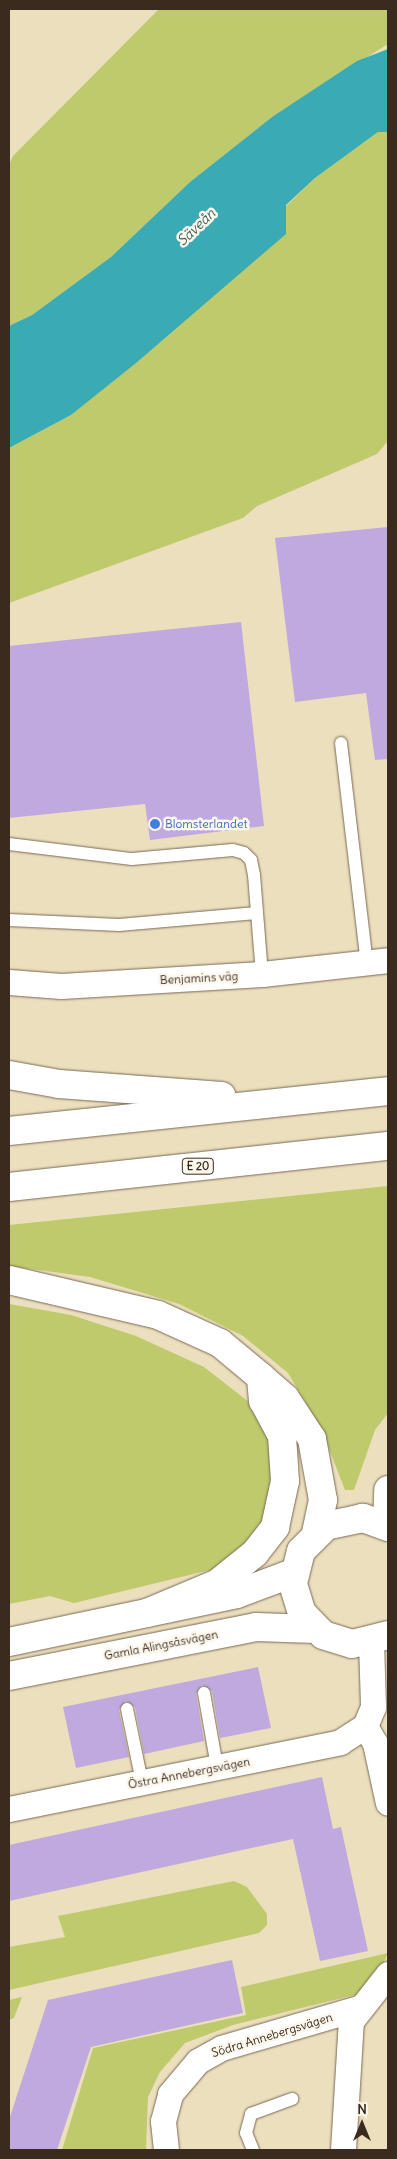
<!DOCTYPE html>
<meta charset="utf-8">
<style>
body{margin:0}
#map{position:relative;width:397px;height:2159px;overflow:hidden;background:#ecdfbd;font-family:Delius,sans-serif}
div>[style]{position:absolute}
.green>*{inset:0;background:#beca6b}
.water>*{inset:0;background:#3aabb5}
.building>*{inset:0;background:#bfa9de}
.roads{filter:drop-shadow(0 0 1px #796956) drop-shadow(0 0 1px #796956)}
.lane>*{height:12px;margin:-6px;padding:0 6px;transform-origin:6px;border-radius:6px;background:#fff}
.street>*{height:25px;margin:-12.5px;padding:0 12.5px;transform-origin:12.5px;border-radius:12.5px;background:#fff}
.secondary>*{height:28px;margin:-14px;padding:0 14px;transform-origin:14px;border-radius:14px;background:#fff}
.highway>*{height:28px;margin:-14px;padding:0 14px;transform-origin:14px;border-radius:14px;background:#fff}
.dots>*{width:14px;height:14px;translate:-50% -50%;box-sizing:border-box;border:2px solid #fbf7ec;border-radius:50%}
span{translate:-50% -50%;white-space:nowrap;text-align:center;line-height:1.15;-webkit-text-stroke:5px #fbf7ec;paint-order:stroke}
.shield-label span{padding:1px 4px;background:#fbf7ec;border:1px solid;border-radius:4px;-webkit-text-stroke-width:0}
.shield-label{font-size:11px;color:#3b2a1e;font-weight:700}
.shop-label{font-size:12px;color:#366cbe}
.left{translate:0 -50%;text-align:left}
.street-label{font-size:12px;color:#3b2a1e}
.water-label{font-size:14px;color:#3b5e5a;font-style:italic}
.frame{position:absolute;inset:0;border:10px solid #3b2a1e;pointer-events:none}
.north{position:absolute;left:337px;top:2099px;width:50px;height:50px;-webkit-text-stroke:4px #fbf7ec;paint-order:stroke;rotate:0deg;font-size:14px;font-weight:700;line-height:20px;text-align:center;color:#3b2a1e}
.north::after{content:'';display:block;margin:auto;width:18px;height:22px;background:#3b2a1e;clip-path:polygon(50% 0,100% 100%,50% 72%,0 100%)}
</style>
<div id="map">
<div class="green">
<div style="clip-path:polygon(159px 9px,388px 9px,388px 44px,272px 117px,190px 182px,111px 257px,32px 315px,9px 326px,9px 165px,13px 156px)"></div>
<div style="clip-path:polygon(378px 132px,388px 132px,388px 441px,377px 454px,257px 506px,243px 518px,9px 603px,9px 448px,71px 415px,315px 178px)"></div>
<div style="clip-path:polygon(388px 1186px,388px 1413px,375px 1430px,354px 1490px,345px 1490px,321px 1428px,288px 1373px,243px 1336px,179px 1304px,90px 1277px,9px 1266px,9px 1225px)"></div>
<div style="clip-path:polygon(9px 1304px,71px 1315px,136px 1336px,204px 1367px,263px 1413px,275px 1458px,274px 1504px,240px 1551px,214px 1569px,74px 1603px,50px 1596px,9px 1604px)"></div>
<div style="clip-path:polygon(234px 1881px,247px 1887px,267px 1914px,267px 1925px,259px 1933px,9px 1990px,9px 1947px,65px 1937px,58px 1916px)"></div>
<div style="clip-path:polygon(388px 1953px,378px 1975px,358px 1994px,233px 2025px,185px 2043px,160px 2072px,148px 2097px,146px 2150px,62px 2150px,93px 2048px,246px 2015px,241px 1987px)"></div>
<div style="clip-path:polygon(22px 1997px,14px 2018px,9px 2020px,9px 2000px)"></div>
</div>
<div class="water">
<div style="clip-path:polygon(388px 49px,388px 132px,378px 132px,315px 178px,286px 205px,286px 234px,136px 363px,71px 415px,9px 448px,9px 326px,32px 315px,111px 257px,190px 182px,272px 117px,357px 61px)"></div>
</div>
<div class="building">
<div style="clip-path:polygon(388px 527px,388px 759px,375px 760px,366px 693px,295px 702px,275px 538px)"></div>
<div style="clip-path:polygon(241px 622px,264px 826px,150px 840px,145px 804px,9px 818px,9px 646px)"></div>
<div style="clip-path:polygon(258px 1667px,271px 1728px,220px 1738px,212px 1691px,202px 1685px,196px 1694px,204px 1741px,144px 1754px,135px 1707px,126px 1701px,119px 1710px,129px 1757px,76px 1768px,63px 1707px)"></div>
<div style="clip-path:polygon(322px 1777px,333px 1829px,341px 1827px,368px 1951px,320px 1961px,293px 1839px,9px 1901px,9px 1845px)"></div>
<div style="clip-path:polygon(232px 1960px,243px 2013px,91px 2047px,57px 2150px,9px 2150px,9px 2120px,48px 2000px)"></div>
</div>
<div class="roads">
<div class="lane">
<div style="left:341px;top:743px;width:222px;rotate:83.3deg"></div>
<div style="left:9px;top:844px;width:124px;rotate:7deg"></div>
<div style="left:132px;top:859px;width:101px;rotate:-5.1deg"></div>
<div style="left:233px;top:850px;width:11px;rotate:15deg"></div>
<div style="left:244px;top:853px;width:10px;rotate:45deg"></div>
<div style="left:251px;top:860px;width:15px;rotate:79deg"></div>
<div style="left:254px;top:875px;width:99px;rotate:85.4deg"></div>
<div style="left:9px;top:920px;width:110px;rotate:2.6deg"></div>
<div style="left:119px;top:925px;width:138px;rotate:-5deg"></div>
<div style="left:204px;top:1693px;width:75px;rotate:80deg"></div>
<div style="left:127px;top:1709px;width:75px;rotate:78.4deg"></div>
<div style="left:253px;top:2150px;width:18px;rotate:-112deg"></div>
<div style="left:246px;top:2133px;width:20px;rotate:-75deg"></div>
<div style="left:251px;top:2114px;width:44px;rotate:-20.1deg"></div>
</div>
<div class="street">
<div style="left:9px;top:982px;width:52px;rotate:4.4deg"></div>
<div style="left:61px;top:986px;width:201px;rotate:-3.4deg"></div>
<div style="left:262px;top:974px;width:127px;rotate:-6.3deg"></div>
<div style="left:371px;top:1642px;width:65px;rotate:88.2deg"></div>
<div style="left:373px;top:1707px;width:21px;rotate:113deg"></div>
<div style="left:365px;top:1726px;width:20px;rotate:60deg"></div>
<div style="left:375px;top:1743px;width:61px;rotate:77.8deg"></div>
<div style="left:9px;top:1809px;width:338px;rotate:-11.4deg"></div>
<div style="left:340px;top:1742px;width:30px;rotate:-33deg"></div>
<div style="left:166px;top:2150px;width:29px;rotate:-96deg"></div>
<div style="left:163px;top:2121px;width:28px;rotate:-75deg"></div>
<div style="left:170px;top:2094px;width:43px;rotate:-49.7deg"></div>
<div style="left:198px;top:2061px;width:26px;rotate:-29deg"></div>
<div style="left:221px;top:2048px;width:144px;rotate:-16.2deg"></div>
<div style="left:343px;top:2150px;width:129px;rotate:-86.5deg"></div>
<div style="left:351px;top:2021px;width:60px;rotate:-51.8deg"></div>
</div>
<div class="secondary">
<div style="left:388px;top:1527px;width:27px;rotate:-160deg"></div>
<div style="left:363px;top:1518px;width:38px;rotate:168deg"></div>
<div style="left:326px;top:1526px;width:35px;rotate:135deg"></div>
<div style="left:301px;top:1551px;width:34px;rotate:104deg"></div>
<div style="left:293px;top:1584px;width:30px;rotate:73deg"></div>
<div style="left:302px;top:1613px;width:30px;rotate:46deg"></div>
<div style="left:323px;top:1635px;width:30px;rotate:17deg"></div>
<div style="left:352px;top:1644px;width:37px;rotate:-14deg"></div>
<div style="left:9px;top:1642px;width:233px;rotate:-11.9deg"></div>
<div style="left:237px;top:1594px;width:60px;rotate:-20.6deg"></div>
<div style="left:9px;top:1676px;width:252px;rotate:-11.2deg"></div>
<div style="left:256px;top:1627px;width:59px;rotate:1.9deg"></div>
</div>
<div class="highway">
<div style="left:9px;top:1075px;width:51px;rotate:10.2deg"></div>
<div style="left:59px;top:1084px;width:163px;rotate:4.2deg"></div>
<div style="left:9px;top:1131px;width:381px;rotate:-6deg"></div>
<div style="left:9px;top:1187px;width:381px;rotate:-6.2deg"></div>
<div style="left:9px;top:1280px;width:153px;rotate:13.2deg"></div>
<div style="left:158px;top:1315px;width:68px;rotate:24.3deg"></div>
<div style="left:220px;top:1343px;width:53px;rotate:39.7deg"></div>
<div style="left:261px;top:1377px;width:32px;rotate:41deg"></div>
<div style="left:285px;top:1398px;width:49px;rotate:56.6deg"></div>
<div style="left:312px;top:1439px;width:62px;rotate:79.8deg"></div>
<div style="left:323px;top:1500px;width:33px;rotate:102deg"></div>
<div style="left:387px;top:1526px;width:36px;rotate:-88deg"></div>
<div style="left:147px;top:1613px;width:77px;rotate:-22.9deg"></div>
<div style="left:218px;top:1583px;width:48px;rotate:-39deg"></div>
<div style="left:255px;top:1553px;width:33px;rotate:-52deg"></div>
<div style="left:275px;top:1527px;width:47px;rotate:-77.7deg"></div>
<div style="left:285px;top:1481px;width:45px;rotate:-93.8deg"></div>
<div style="left:282px;top:1436px;width:40px;rotate:-118deg"></div>
<div style="left:263px;top:1401px;width:24px;rotate:-95deg"></div>
</div>
</div>
<div class="dots">
<div style="left:155px;top:824px;background:#3f7fe0"></div>
</div>
<div class="shield-label">
<span style="left:198px;top:1166px">E 20</span>
</div>
<div class="shop-label">
<span class="left" style="left:165px;top:824px">Blomsterlandet</span>
</div>
<div class="street-label">
<span style="left:199px;top:978px;rotate:-3deg">Benjamins väg</span>
<span style="left:161px;top:1645px;rotate:-11deg">Gamla Alingsåsvägen</span>
<span style="left:189px;top:1773px;rotate:-11deg">Östra Annebergsvägen</span>
<span style="left:272px;top:2035px;rotate:-17deg">Södra Annebergsvägen</span>
</div>
<div class="water-label">
<span style="left:196px;top:227px;rotate:-44deg">Säveån</span>
</div>
<div class="frame"></div>
<div class="north">N</div>
</div>
